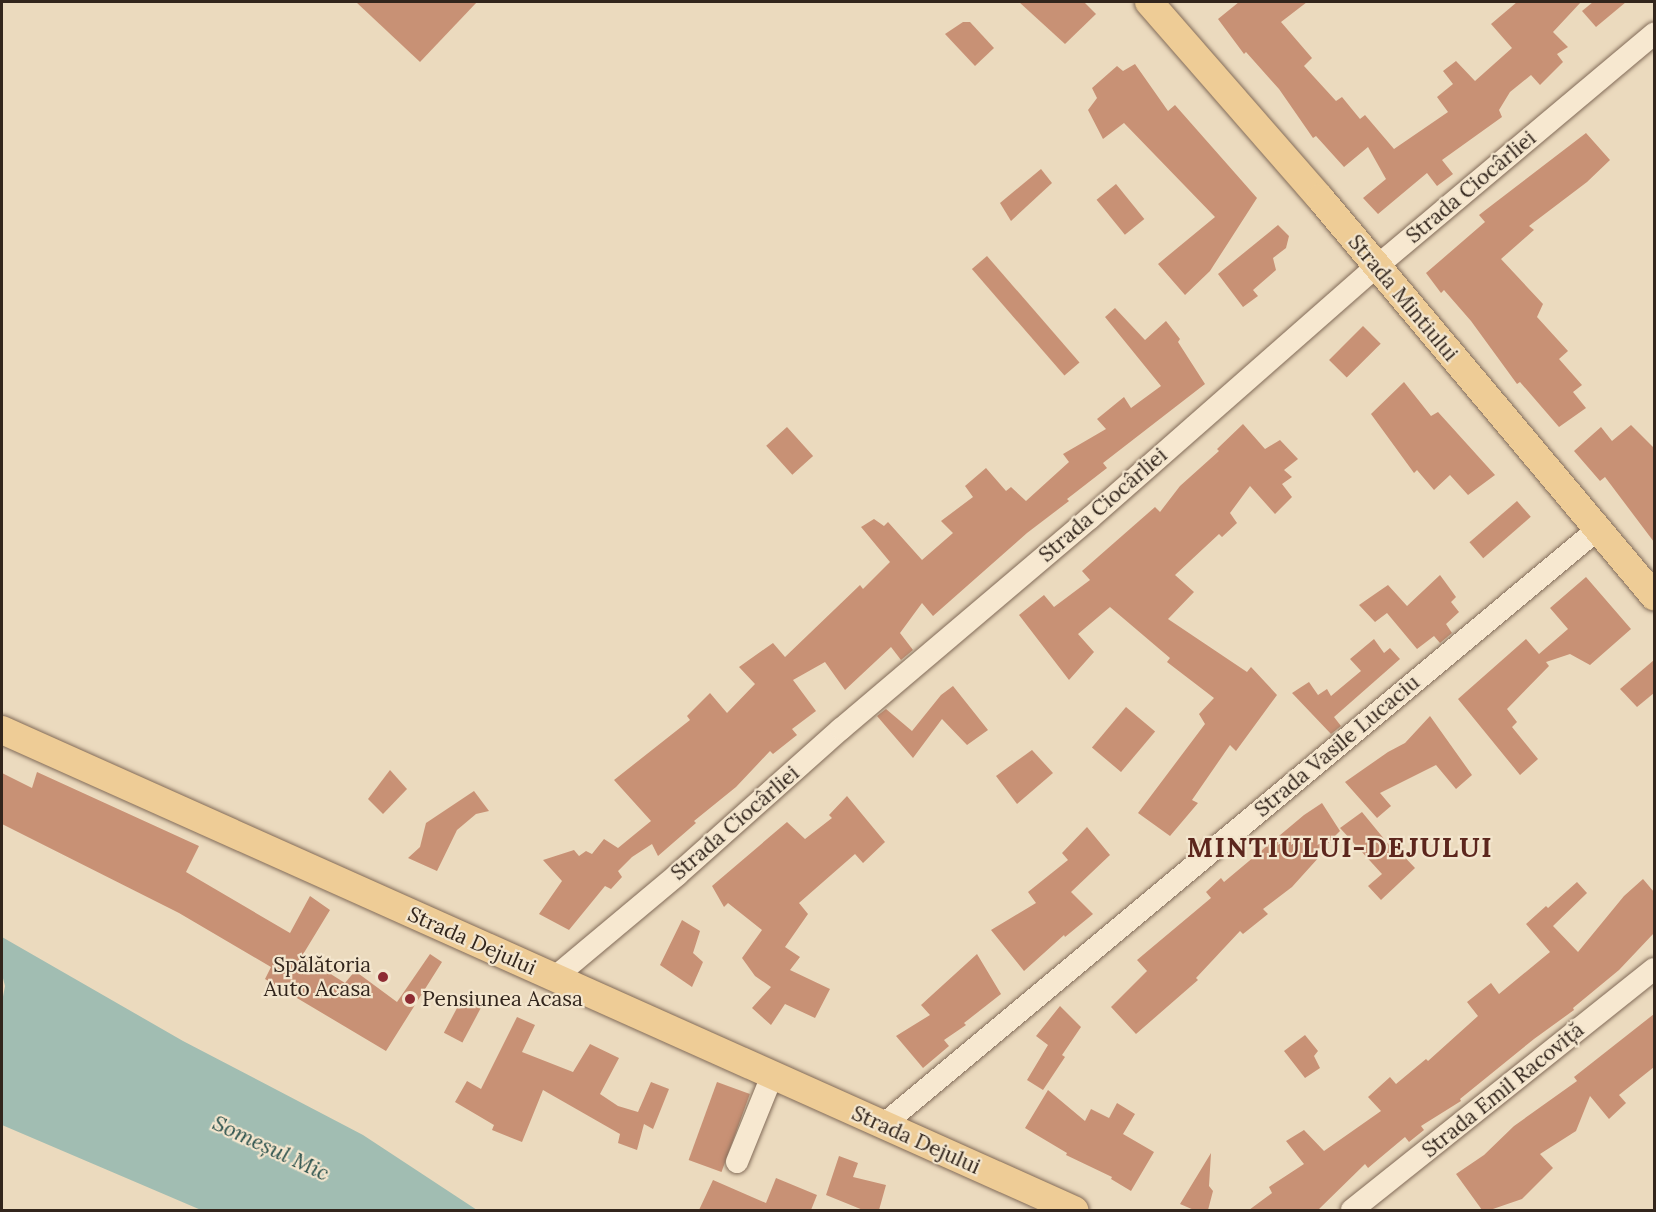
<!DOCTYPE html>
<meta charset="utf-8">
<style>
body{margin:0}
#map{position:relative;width:1656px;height:1212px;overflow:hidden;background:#ebdabe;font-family:Lora,serif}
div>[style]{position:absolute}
.water>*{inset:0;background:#a1bdb2}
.building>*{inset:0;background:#c89175;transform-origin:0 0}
.roads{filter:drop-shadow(0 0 2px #826b58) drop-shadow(0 0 2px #826b58)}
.minor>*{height:22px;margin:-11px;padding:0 11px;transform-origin:11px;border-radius:11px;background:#f7e8d0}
.major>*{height:28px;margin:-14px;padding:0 14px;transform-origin:14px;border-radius:14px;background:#eecc96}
.dots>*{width:16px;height:16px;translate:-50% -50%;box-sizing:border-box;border:3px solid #f3e5cd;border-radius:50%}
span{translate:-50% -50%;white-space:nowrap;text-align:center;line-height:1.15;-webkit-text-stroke:4.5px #f3e5cd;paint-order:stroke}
.street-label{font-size:21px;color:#32251c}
.poi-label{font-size:21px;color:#32251c}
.right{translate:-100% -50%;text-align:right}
.left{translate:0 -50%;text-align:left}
.water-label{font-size:22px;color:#2b514c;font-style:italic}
.district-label{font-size:27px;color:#5c261d;font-weight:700;letter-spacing:1.5px}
.frame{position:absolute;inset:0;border:3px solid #32251c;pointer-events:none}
</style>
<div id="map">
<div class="water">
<div style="clip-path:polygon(2px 937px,183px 1041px,363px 1135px,477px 1210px,201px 1210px,2px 1125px,2px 1002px,5px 986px,2px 974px)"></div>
</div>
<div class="building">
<div style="clip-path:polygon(356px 2px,477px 2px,420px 62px)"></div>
<div style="clip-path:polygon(1019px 2px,1084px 2px,1096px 14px,1065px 44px)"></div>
<div style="clip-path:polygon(1239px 2px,1307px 2px,1281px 22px,1312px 58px,1304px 66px,1336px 101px,1342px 97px,1360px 119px,1365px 115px,1394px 149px,1448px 112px,1437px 97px,1453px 84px,1443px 71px,1456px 61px,1475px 81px,1512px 48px,1491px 24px,1517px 2px,1581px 2px,1553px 32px,1568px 47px,1557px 54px,1563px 62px,1540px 85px,1531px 75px,1510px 92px,1499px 110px,1502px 117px,1442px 160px,1453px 174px,1437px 186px,1427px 173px,1378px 214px,1363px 198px,1386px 179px,1368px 147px,1344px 167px,1316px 136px,1313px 138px,1279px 89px,1246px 52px,1244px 54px,1218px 19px)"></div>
<div style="clip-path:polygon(1593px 2px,1626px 2px,1596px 27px,1582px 11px)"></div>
<div style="clip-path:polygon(963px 22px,970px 22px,994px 48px,975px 66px,945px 34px)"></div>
<div style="clip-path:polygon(1135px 64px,1168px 111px,1175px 105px,1257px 198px,1210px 271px,1185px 295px,1158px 264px,1215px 217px,1124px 123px,1103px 139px,1088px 110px,1097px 98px,1092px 88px,1117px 66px,1123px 71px)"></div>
<div style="clip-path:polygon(1586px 133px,1610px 160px,1587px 182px,1529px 226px,1534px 230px,1501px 259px,1543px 304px,1537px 317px,1568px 351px,1559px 359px,1582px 385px,1573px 392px,1586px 408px,1559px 427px,1520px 382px,1517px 384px,1471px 321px,1444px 290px,1441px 293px,1426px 273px,1485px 222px,1479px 215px)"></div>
<div style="clip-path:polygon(1041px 169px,1052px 183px,1011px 221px,1000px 203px)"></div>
<div style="left:1116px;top:184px;width:45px;height:25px;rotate:51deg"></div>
<div style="clip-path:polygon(1278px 225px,1289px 236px,1286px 248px,1273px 258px,1276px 270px,1253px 290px,1258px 296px,1243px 307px,1218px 274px)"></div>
<div style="left:987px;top:256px;width:141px;height:20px;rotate:49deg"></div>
<div style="clip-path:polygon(1115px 308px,1145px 340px,1166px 321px,1180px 339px,1178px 342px,1205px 384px,1103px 463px,1107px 468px,1067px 499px,1069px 501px,1027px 533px,933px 616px,922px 603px,900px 633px,913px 650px,901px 660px,891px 647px,845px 690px,825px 662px,793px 680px,816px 711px,792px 729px,797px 735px,773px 754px,770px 751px,736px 787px,694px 821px,696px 823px,658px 856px,652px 844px,632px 857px,618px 871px,622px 877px,611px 889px,605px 886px,569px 930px,539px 914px,562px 881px,543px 860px,574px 850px,579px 856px,586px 851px,592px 854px,604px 839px,618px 848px,651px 821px,614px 780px,690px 720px,687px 716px,710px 693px,727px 713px,755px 684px,739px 667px,773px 643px,785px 657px,860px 585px,863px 589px,890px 562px,861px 527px,874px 519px,884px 526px,888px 522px,922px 560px,953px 533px,941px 521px,973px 497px,965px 486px,986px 468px,1006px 491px,1011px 487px,1026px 501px,1069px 462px,1063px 454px,1106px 429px,1097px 419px,1124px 397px,1131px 408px,1161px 386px,1105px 317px)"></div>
<div style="left:1363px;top:326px;width:25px;height:48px;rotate:45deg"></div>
<div style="clip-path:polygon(1404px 382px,1431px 416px,1438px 412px,1495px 475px,1468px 495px,1450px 475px,1434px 490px,1417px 470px,1414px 473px,1371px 414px)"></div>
<div style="clip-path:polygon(1243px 424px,1265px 449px,1280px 440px,1298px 459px,1284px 470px,1292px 477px,1282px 484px,1292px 497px,1275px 514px,1250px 486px,1230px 513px,1237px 523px,1222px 537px,1219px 534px,1175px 575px,1194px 592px,1168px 619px,1247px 672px,1251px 667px,1277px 695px,1236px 751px,1230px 745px,1192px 800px,1198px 803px,1170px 836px,1138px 813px,1205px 724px,1199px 714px,1214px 698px,1167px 662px,1170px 658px,1110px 607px,1078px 634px,1094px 652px,1069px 680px,1019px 615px,1044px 595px,1054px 607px,1090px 580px,1082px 571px,1155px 507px,1160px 512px,1180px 486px,1219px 451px,1217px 449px)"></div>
<div style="clip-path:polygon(1631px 425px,1654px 448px,1654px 542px,1605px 477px,1600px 481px,1574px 451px,1601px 427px,1612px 441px)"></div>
<div style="left:787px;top:427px;width:39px;height:28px;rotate:48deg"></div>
<div style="left:1517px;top:501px;width:21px;height:63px;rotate:49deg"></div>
<div style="clip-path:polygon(1440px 575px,1456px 597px,1451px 602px,1459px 612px,1446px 624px,1452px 633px,1440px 643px,1434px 636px,1417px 649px,1387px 613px,1375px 622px,1359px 605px,1388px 585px,1407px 606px)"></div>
<div style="clip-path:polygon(1586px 577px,1631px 629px,1590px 665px,1570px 654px,1546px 662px,1549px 666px,1507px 709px,1517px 722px,1512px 727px,1538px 759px,1520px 775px,1458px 699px,1526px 639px,1539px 654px,1568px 629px,1550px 608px)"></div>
<div style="clip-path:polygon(1374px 639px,1384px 653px,1390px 648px,1400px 659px,1334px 717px,1341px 726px,1331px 734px,1292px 693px,1309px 682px,1318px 695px,1327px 689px,1331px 696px,1361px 671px,1350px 659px)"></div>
<div style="clip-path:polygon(1654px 660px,1654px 693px,1637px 707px,1620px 689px)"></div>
<div style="clip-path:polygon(953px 686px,988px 730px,967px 745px,942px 719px,913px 758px,877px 716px,886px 709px,912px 731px,941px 695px)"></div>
<div style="left:1126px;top:707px;width:38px;height:53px;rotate:40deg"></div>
<div style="clip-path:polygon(1430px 716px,1472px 775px,1456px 789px,1436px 765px,1380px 793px,1391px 806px,1377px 818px,1345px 782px,1388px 752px,1405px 743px)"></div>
<div style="clip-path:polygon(1032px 750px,1053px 773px,1017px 804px,996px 776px)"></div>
<div style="clip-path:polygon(390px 770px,407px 789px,383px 814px,368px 799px)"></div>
<div style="clip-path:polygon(37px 772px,199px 846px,186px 872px,290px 933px,310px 896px,330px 910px,302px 956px,345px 983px,355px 971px,397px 1002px,430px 954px,442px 962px,386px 1051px,265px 979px,271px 967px,179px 913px,2px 824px,2px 773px,32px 788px)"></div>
<div style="clip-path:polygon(474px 791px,489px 811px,476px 814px,457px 830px,437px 871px,408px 858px,420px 847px,426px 823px)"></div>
<div style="clip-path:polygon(847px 796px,885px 842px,863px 863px,855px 854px,799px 903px,808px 914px,785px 947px,800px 957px,790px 970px,830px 989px,815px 1018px,785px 1004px,771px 1025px,752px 1008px,771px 987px,755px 976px,742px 958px,762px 930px,728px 903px,724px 907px,712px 886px,787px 822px,805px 839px,832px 818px,829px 815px)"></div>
<div style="clip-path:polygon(1322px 803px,1340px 831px,1318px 853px,1320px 856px,1292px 887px,1263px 909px,1268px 914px,1243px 934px,1240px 931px,1196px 978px,1198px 980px,1136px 1034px,1111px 1007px,1147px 971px,1137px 960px,1211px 898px,1206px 892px,1221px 878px,1224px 882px,1304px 815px)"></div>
<div style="clip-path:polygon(1362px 812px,1394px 851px,1397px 849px,1415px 868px,1381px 900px,1368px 886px,1382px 874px,1340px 828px)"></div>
<div style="clip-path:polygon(1087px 827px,1110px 855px,1071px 892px,1093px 914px,1065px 937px,1064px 935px,1024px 971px,991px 930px,1036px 903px,1028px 892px,1068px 860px,1062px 853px)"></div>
<div style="clip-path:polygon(1643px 879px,1654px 892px,1654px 933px,1619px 970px,1573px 1008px,1574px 1010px,1534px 1039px,1460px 1099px,1461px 1101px,1421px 1126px,1424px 1130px,1409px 1142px,1405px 1137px,1368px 1168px,1365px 1164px,1318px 1210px,1249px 1210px,1272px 1193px,1269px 1187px,1304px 1164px,1286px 1141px,1304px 1130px,1324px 1151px,1381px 1111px,1368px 1097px,1390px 1077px,1396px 1084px,1426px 1059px,1428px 1061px,1478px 1016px,1467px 1002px,1491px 983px,1499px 994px,1550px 952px,1526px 924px,1546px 906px,1548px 908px,1577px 882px,1587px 893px,1553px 926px,1578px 952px,1624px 896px)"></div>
<div style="clip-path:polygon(682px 920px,700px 931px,693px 953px,703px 962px,692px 987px,660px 965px)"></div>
<div style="clip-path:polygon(977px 954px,1001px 994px,964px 1023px,966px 1025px,944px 1040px,949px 1046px,923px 1068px,896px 1036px,930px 1015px,921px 1005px)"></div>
<div style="left:465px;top:993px;width:21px;height:45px;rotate:28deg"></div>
<div style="clip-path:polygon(1060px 1006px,1081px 1027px,1062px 1055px,1065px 1057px,1043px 1090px,1027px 1080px,1048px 1045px,1036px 1036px)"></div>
<div style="clip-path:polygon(1654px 1014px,1654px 1067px,1619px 1095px,1626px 1103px,1609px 1119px,1590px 1096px,1576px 1131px,1540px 1154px,1553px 1168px,1522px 1199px,1490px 1210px,1482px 1210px,1456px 1174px,1484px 1155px,1514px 1126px,1577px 1081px,1574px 1077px)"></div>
<div style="clip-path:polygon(517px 1017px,535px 1025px,522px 1052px,573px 1072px,590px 1044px,619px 1058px,600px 1094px,618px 1106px,638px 1112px,651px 1082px,669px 1089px,653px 1129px,644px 1124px,637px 1150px,618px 1143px,620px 1134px,543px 1090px,522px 1142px,492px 1130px,494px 1125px,455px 1102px,467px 1081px,481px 1089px)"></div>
<div style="clip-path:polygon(1305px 1035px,1318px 1051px,1314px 1056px,1320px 1068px,1305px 1078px,1284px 1051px)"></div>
<div style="left:717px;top:1082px;width:35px;height:83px;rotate:20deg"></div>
<div style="clip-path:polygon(1048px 1090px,1085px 1121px,1091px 1109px,1109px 1118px,1117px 1103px,1135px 1114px,1123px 1134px,1154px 1152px,1131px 1191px,1111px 1179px,1112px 1177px,1066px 1155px,1067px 1153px,1025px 1128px)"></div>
<div style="clip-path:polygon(1211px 1153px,1209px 1186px,1213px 1191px,1208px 1210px,1194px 1210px,1180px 1204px)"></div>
<div style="clip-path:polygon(839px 1156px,858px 1163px,853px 1177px,886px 1185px,879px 1210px,863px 1210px,826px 1195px)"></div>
<div style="clip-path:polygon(776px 1178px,817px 1195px,811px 1210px,699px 1210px,713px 1180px,766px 1203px)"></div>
</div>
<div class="roads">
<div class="minor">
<div style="left:554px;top:978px;width:160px;rotate:-39.9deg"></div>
<div style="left:677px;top:875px;width:220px;rotate:-41.7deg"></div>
<div style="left:841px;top:729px;width:326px;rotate:-40.3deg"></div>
<div style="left:1090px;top:518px;width:381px;rotate:-41.3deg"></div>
<div style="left:1376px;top:267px;width:363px;rotate:-40deg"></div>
<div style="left:883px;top:1125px;width:931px;rotate:-39.81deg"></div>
<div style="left:737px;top:1162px;width:93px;rotate:-67.9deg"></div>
<div style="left:1352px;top:1210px;width:386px;rotate:-38.6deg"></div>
</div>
<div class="major">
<div style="left:1149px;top:2px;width:260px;rotate:48.9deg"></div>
<div style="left:1320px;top:198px;width:520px;rotate:50deg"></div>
<div style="left:2px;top:730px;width:1175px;rotate:24.12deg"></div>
</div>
</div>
<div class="dots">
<div style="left:383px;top:977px;background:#8e2b33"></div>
<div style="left:410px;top:999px;background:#8e2b33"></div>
</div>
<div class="street-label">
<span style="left:1471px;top:187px;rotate:-40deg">Strada Ciocârliei</span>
<span style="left:1403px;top:298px;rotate:50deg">Strada Mintiului</span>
<span style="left:1103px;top:505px;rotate:-41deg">Strada Ciocârliei</span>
<span style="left:1337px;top:746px;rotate:-40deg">Strada Vasile Lucaciu</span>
<span style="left:735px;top:823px;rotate:-41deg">Strada Ciocârliei</span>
<span style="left:472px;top:941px;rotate:24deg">Strada Dejului</span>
<span style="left:1503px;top:1090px;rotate:-39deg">Strada Emil Racoviță</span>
<span style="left:916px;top:1140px;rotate:24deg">Strada Dejului</span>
</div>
<div class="poi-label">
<span class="right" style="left:371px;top:977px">Spălătoria<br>Auto Acasa</span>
<span class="left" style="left:422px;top:999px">Pensiunea Acasa</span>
</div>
<div class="water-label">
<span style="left:271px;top:1148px;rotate:25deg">Someșul Mic</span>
</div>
<div class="district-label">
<span style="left:1340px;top:848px">MINTIULUI-DEJULUI</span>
</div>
<div class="frame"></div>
</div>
